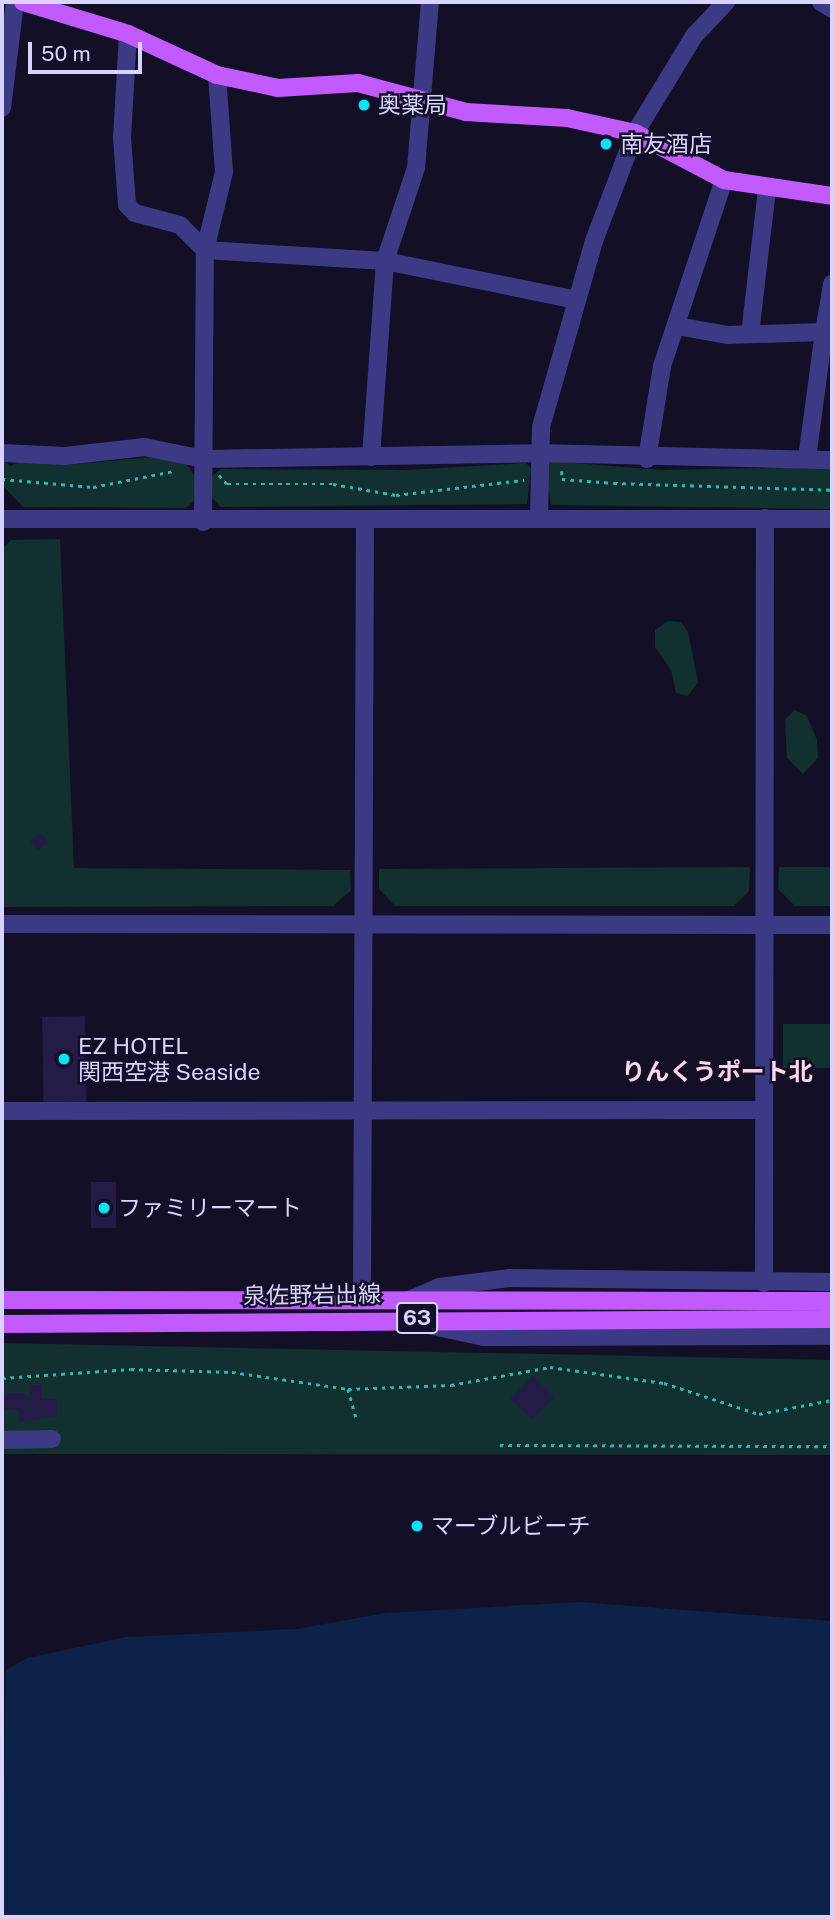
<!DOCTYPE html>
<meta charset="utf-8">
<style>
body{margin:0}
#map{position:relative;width:834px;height:1919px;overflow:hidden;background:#130f26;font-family:"Public Sans","Noto Sans JP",sans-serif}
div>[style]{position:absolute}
.green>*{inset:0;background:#12302f;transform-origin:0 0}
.water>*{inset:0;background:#0c2248}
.building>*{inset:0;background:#241b47;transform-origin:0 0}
.path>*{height:2.5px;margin-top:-1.25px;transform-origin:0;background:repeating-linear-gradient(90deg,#2fb8b0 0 3.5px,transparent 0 8.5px)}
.minor>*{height:18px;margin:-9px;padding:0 9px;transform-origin:9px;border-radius:9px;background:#3d3a85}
.major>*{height:18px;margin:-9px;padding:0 9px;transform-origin:9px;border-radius:9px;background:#c25bff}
.dots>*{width:19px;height:19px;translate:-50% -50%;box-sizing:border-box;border:4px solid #130f26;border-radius:50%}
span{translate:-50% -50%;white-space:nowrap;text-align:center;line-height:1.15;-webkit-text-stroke:5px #130f26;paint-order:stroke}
.shield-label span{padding:2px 5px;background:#130f26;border:2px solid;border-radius:5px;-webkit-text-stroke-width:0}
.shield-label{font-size:21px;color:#d9d4ff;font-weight:700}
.poi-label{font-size:23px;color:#d9d4ff}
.left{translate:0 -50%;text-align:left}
.street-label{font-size:23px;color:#d9d4ff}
.neighbourhood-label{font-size:24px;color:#ffd6f0;font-weight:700}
.frame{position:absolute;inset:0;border:4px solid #d9d4ff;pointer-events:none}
.scale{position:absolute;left:28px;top:42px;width:114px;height:32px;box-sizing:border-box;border:4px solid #d9d4ff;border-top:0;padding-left:9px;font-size:21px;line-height:24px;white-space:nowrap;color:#d9d4ff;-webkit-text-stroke:5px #130f26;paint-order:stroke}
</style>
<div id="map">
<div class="green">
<div style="clip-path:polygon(153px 457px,185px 462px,197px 479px,196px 499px,186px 508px,23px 507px,4px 487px,3px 460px,10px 466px,25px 460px,67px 465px)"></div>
<div style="clip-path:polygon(550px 461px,661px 470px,832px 467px,832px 509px,551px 505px,545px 467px)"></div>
<div style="clip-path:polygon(526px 463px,531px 468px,527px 504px,221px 507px,212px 498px,212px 476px,221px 469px,406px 470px)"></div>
<div style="clip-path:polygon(60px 539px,74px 868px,350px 870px,351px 890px,333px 906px,2px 907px,2px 549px,11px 540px)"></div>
<div style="clip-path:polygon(668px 621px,681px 622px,688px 632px,698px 682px,688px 696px,676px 693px,671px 670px,655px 647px,655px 630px)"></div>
<div style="clip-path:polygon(795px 710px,807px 716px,817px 740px,818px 758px,803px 774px,787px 758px,785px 719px)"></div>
<div style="clip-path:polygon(750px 867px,749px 891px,734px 906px,395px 906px,379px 889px,379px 869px)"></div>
<div style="clip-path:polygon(779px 867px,832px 867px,832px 906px,795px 906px,778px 889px)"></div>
<div style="left:783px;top:1024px;width:49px;height:44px"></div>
<div style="clip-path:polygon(2px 1343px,832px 1360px,832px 1455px,2px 1454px)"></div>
</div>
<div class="water">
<div style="clip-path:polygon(579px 1602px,832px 1621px,832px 1917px,2px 1917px,6px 1670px,27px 1658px,126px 1637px,296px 1629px,386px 1613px)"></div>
</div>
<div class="building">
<div style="left:41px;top:833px;width:12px;height:13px;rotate:55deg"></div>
<div style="left:85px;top:1016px;width:86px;height:43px;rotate:89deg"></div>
<div style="left:91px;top:1182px;width:25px;height:46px"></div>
<div style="left:533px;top:1376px;width:30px;height:32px;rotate:45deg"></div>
<div style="clip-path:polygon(29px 1385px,42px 1385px,42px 1399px,57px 1399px,57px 1416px,19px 1423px,19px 1410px,2px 1409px,2px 1393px,24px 1393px,30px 1399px)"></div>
</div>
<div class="path">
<div style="left:562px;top:471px;width:8px;rotate:90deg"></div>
<div style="left:562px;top:479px;width:52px;rotate:4.4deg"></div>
<div style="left:614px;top:483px;width:218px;rotate:1.8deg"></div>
<div style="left:219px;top:475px;width:12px;rotate:48deg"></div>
<div style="left:227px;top:484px;width:106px"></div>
<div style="left:333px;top:484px;width:64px;rotate:9.9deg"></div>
<div style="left:396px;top:495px;width:129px;rotate:-6.7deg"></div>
<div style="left:2px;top:479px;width:91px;rotate:5deg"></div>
<div style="left:93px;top:487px;width:83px;rotate:-11.2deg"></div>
<div style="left:2px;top:1378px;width:129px;rotate:-4deg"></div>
<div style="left:131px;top:1369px;width:101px;rotate:1.7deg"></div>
<div style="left:232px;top:1372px;width:117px;rotate:8.3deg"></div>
<div style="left:348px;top:1389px;width:103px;rotate:-2.2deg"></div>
<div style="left:451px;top:1385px;width:101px;rotate:-10.3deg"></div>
<div style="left:550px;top:1367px;width:115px;rotate:8deg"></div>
<div style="left:664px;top:1383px;width:100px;rotate:18.1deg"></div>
<div style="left:759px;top:1414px;width:74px;rotate:-10.9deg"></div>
<div style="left:348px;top:1389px;width:32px;rotate:74deg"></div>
<div style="left:500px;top:1445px;width:332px;rotate:0.2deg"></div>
</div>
<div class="minor">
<div style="left:821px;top:2px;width:13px;rotate:32deg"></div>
<div style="left:128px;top:34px;width:103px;rotate:93.3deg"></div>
<div style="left:122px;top:137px;width:68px;rotate:85.8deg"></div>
<div style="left:127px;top:205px;width:11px;rotate:45deg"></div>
<div style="left:135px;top:213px;width:47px;rotate:14.9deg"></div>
<div style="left:180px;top:225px;width:35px;rotate:45deg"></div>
<div style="left:205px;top:250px;width:180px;rotate:3.5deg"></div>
<div style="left:385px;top:261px;width:195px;rotate:11.5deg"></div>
<div style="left:2px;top:108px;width:107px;rotate:-83deg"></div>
<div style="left:677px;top:326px;width:52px;rotate:10deg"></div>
<div style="left:728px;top:335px;width:96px;rotate:-1.8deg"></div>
<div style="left:824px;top:332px;width:49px;rotate:-80.5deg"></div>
<div style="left:750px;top:334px;width:145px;rotate:-83.3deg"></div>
<div style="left:2px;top:453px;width:63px;rotate:2.7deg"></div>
<div style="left:65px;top:456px;width:80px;rotate:-6.5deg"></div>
<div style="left:144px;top:447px;width:61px;rotate:11.3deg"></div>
<div style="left:204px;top:459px;width:334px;rotate:-1deg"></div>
<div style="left:538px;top:453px;width:294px;rotate:1.4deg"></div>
<div style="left:371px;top:457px;width:196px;rotate:-85.9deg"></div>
<div style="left:385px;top:261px;width:98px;rotate:-71.6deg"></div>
<div style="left:416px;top:168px;width:167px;rotate:-85.2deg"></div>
<div style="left:807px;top:458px;width:127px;rotate:-82.3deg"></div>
<div style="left:647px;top:459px;width:94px;rotate:-80.8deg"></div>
<div style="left:662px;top:366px;width:196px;rotate:-71.6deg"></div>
<div style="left:539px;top:517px;width:90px;rotate:-88.7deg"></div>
<div style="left:541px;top:427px;width:193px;rotate:-74.1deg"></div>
<div style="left:594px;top:241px;width:116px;rotate:-69.2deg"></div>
<div style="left:635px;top:133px;width:114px;rotate:-58.7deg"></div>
<div style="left:694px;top:36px;width:47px;rotate:-46.7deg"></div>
<div style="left:2px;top:519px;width:830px"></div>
<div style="left:203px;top:522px;width:272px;rotate:-89.6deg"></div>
<div style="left:205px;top:250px;width:80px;rotate:-76.3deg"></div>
<div style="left:224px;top:172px;width:97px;rotate:-94.1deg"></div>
<div style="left:2px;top:924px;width:830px;rotate:0.07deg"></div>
<div style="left:2px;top:1111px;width:762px;rotate:-0.08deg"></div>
<div style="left:764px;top:1283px;width:765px;rotate:-89.93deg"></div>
<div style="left:362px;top:1300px;width:779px;rotate:-89.78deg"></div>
<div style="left:409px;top:1300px;width:33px;rotate:-23deg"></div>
<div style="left:439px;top:1287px;width:72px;rotate:-7.2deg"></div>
<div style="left:510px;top:1278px;width:322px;rotate:0.7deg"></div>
<div style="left:428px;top:1325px;width:57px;rotate:12.1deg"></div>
<div style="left:484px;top:1337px;width:348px;rotate:-0.2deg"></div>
<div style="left:2px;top:1440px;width:50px;rotate:-1.1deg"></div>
</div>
<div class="major">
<div style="left:23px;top:2px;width:110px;rotate:16.9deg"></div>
<div style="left:128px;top:34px;width:98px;rotate:24.7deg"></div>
<div style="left:217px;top:75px;width:62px;rotate:12deg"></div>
<div style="left:278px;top:88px;width:80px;rotate:-3.6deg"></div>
<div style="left:358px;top:83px;width:112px;rotate:15deg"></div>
<div style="left:466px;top:112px;width:101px;rotate:3.4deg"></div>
<div style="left:567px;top:118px;width:70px;rotate:12.4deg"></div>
<div style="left:635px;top:133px;width:101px;rotate:27.8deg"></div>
<div style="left:724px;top:180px;width:109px;rotate:8.4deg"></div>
<div style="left:2px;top:1300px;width:830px;rotate:0.07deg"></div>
<div style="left:2px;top:1324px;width:830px;rotate:-0.35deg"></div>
</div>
<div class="dots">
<div style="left:364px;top:105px;background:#00e5ff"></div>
<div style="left:606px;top:144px;background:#00e5ff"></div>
<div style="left:64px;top:1059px;background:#00e5ff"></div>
<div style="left:104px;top:1208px;background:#00e5ff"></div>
<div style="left:417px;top:1526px;background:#00e5ff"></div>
</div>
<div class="shield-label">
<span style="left:417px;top:1318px">63</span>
</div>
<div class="poi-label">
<span class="left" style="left:378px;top:105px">奥薬局</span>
<span class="left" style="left:620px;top:144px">南友酒店</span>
<span class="left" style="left:78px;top:1059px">EZ HOTEL<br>関西空港 Seaside</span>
<span class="left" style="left:118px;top:1208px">ファミリーマート</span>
<span class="left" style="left:431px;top:1526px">マーブルビーチ</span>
</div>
<div class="street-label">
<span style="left:312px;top:1295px;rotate:-1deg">泉佐野岩出線</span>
</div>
<div class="neighbourhood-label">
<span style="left:717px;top:1072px">りんくうポート北</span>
</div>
<div class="frame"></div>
<div class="scale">50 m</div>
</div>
